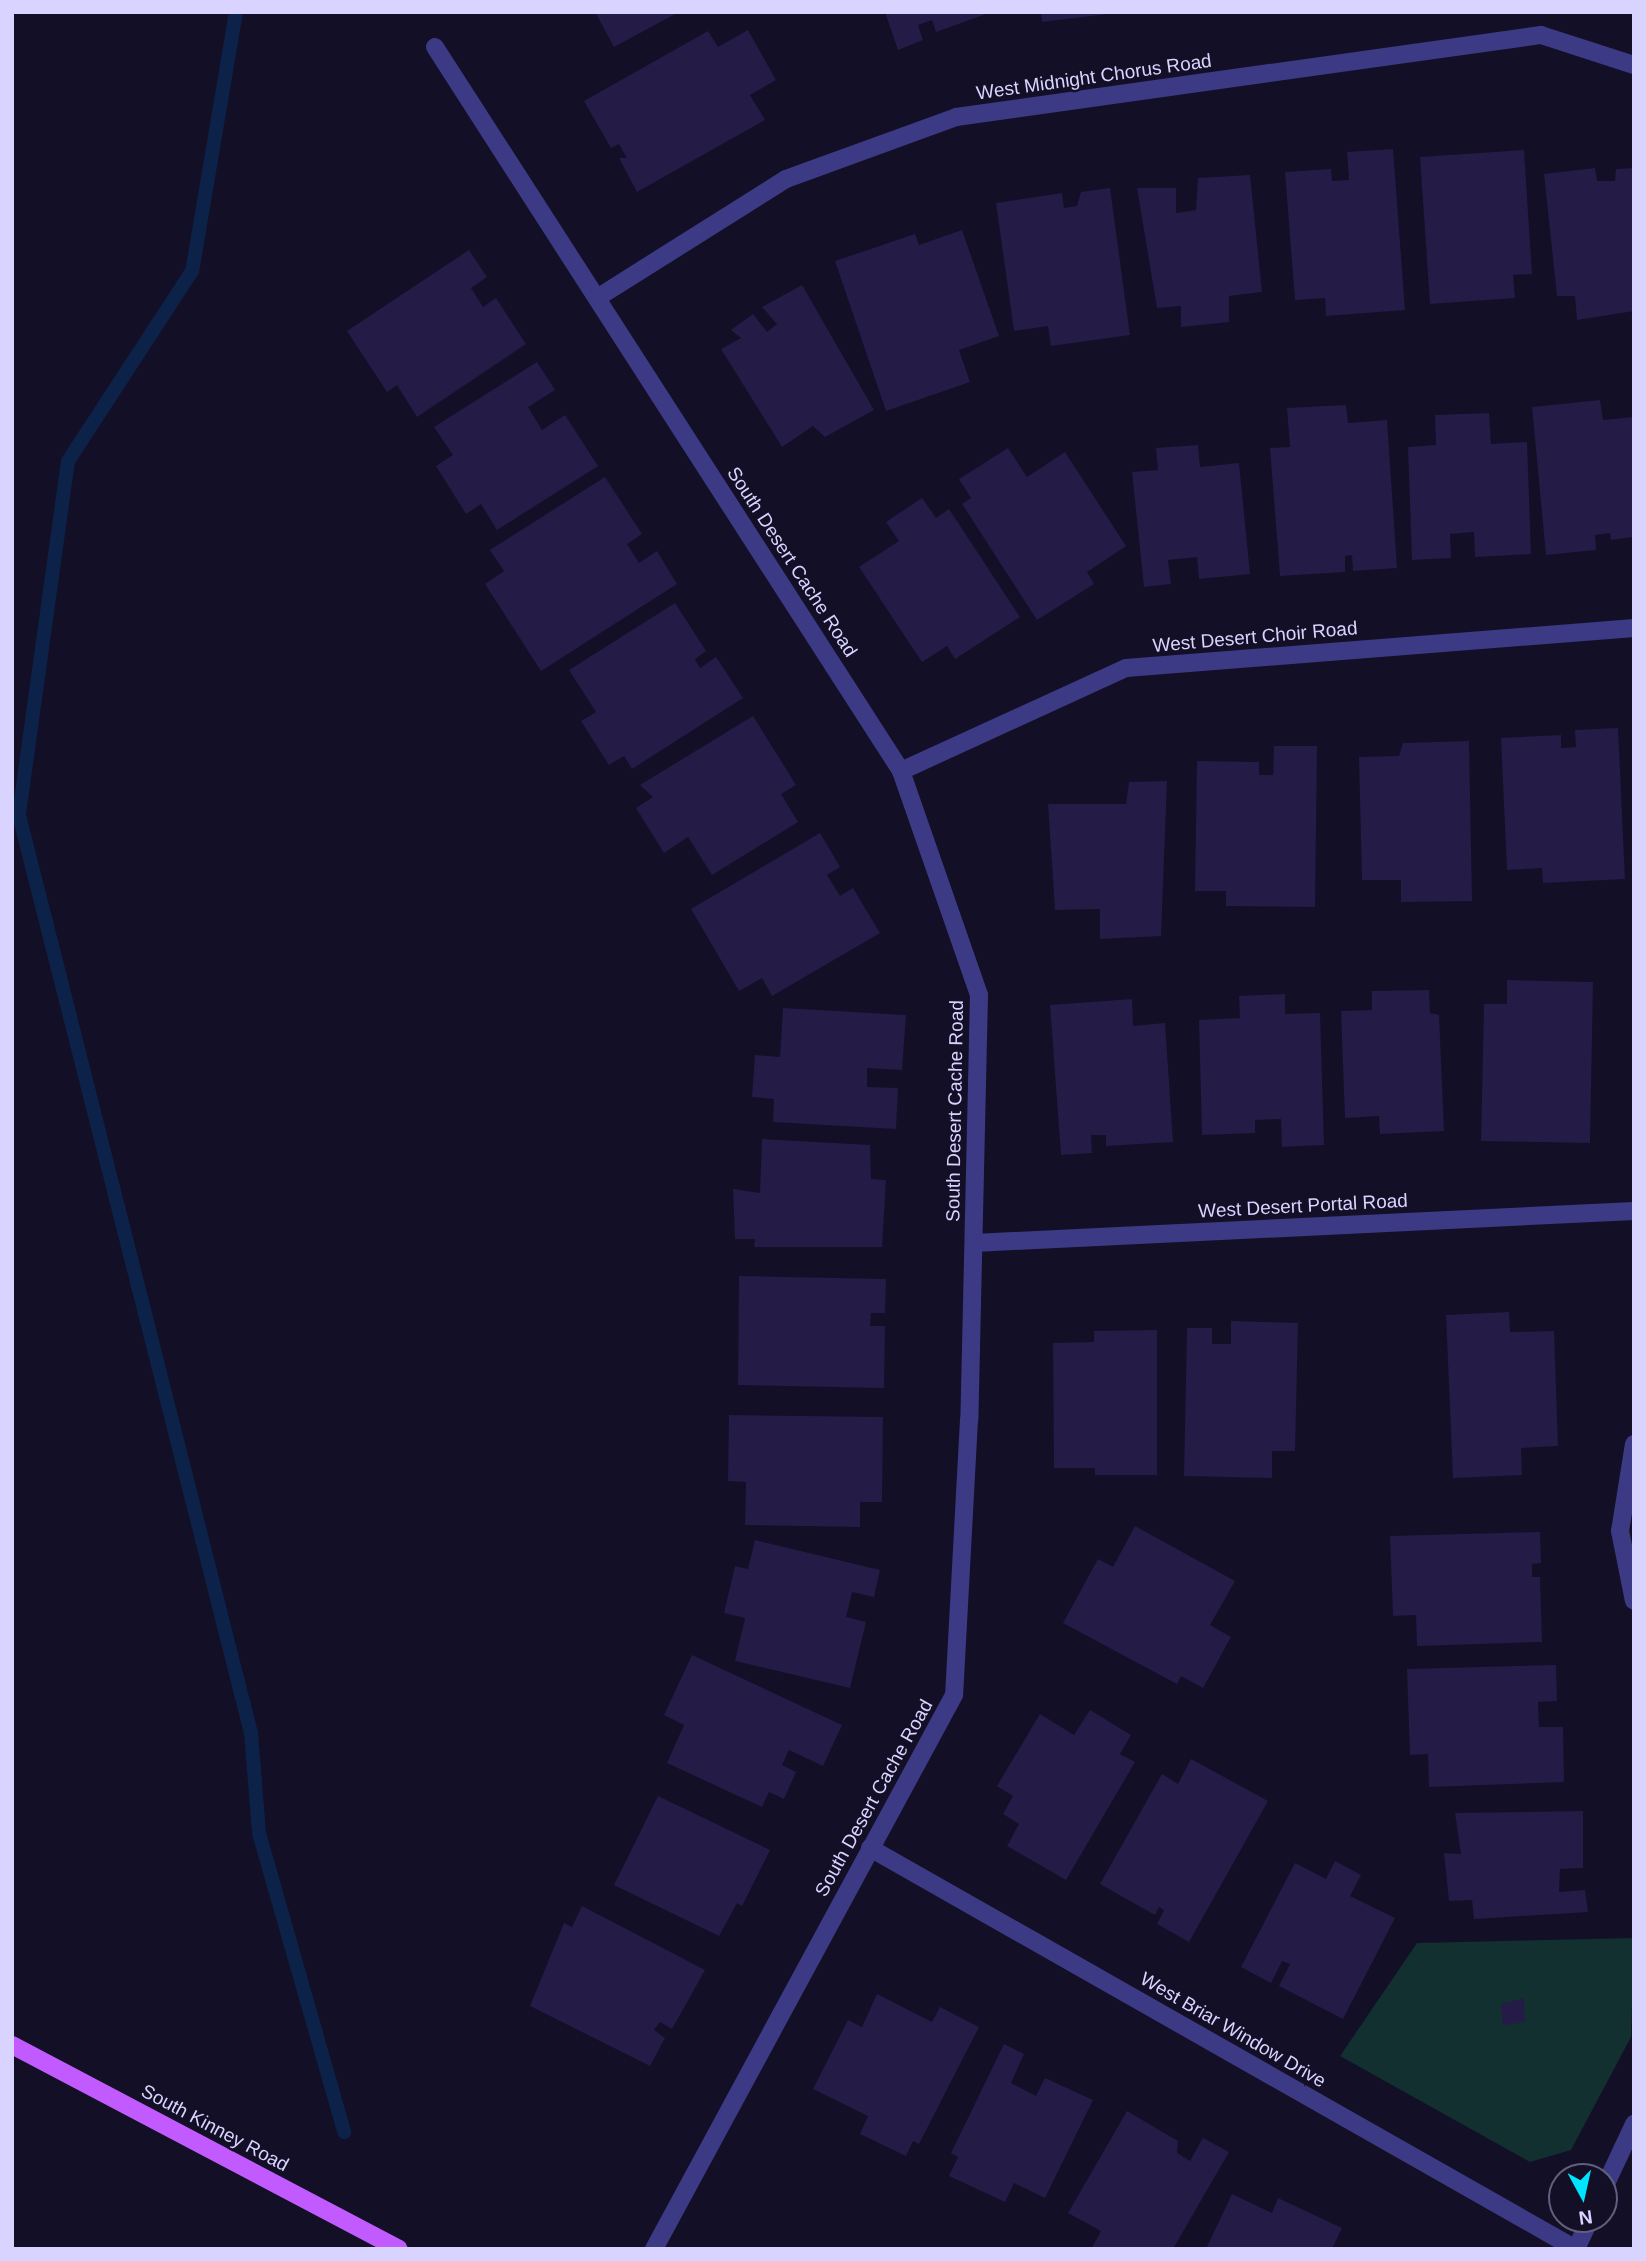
<!DOCTYPE html>
<style>
body{margin:0}
#map{position:relative;width:1646px;height:2261px;overflow:hidden;background:#130f26;font-family:Arial,sans-serif}
div>[style]{position:absolute}
.green>*{inset:0;background:#12302f}
.stream>*{height:14px;margin:-7px;padding:0 7px;transform-origin:7px;border-radius:7px;background:#0c2248}
.building>*{inset:0;background:#241b47}
.minor>*{height:18px;margin:-9px;padding:0 9px;transform-origin:9px;border-radius:9px;background:#3d3a85}
.major>*{height:18px;margin:-9px;padding:0 9px;transform-origin:9px;border-radius:9px;background:#c25bff}
span{translate:-50% -50%;white-space:nowrap;text-align:center;line-height:1.15;-webkit-text-stroke:5px #130f26;paint-order:stroke}
.street-label{font-size:19px;color:#d9d4ff}
.frame{position:absolute;inset:0;border:14px solid #d9d4ff;pointer-events:none}
.north{position:absolute;left:1548px;top:2163px;width:70px;height:70px;box-sizing:border-box;background:#130f26;border:2px solid #625e7d;border-radius:50%;rotate:172deg;font-size:19px;font-weight:700;line-height:28px;text-align:center;color:#d9d4ff}
.north::after{content:'';display:block;margin:auto;width:24px;height:32px;background:#00e5ff;clip-path:polygon(50% 0,100% 100%,50% 72%,0 100%)}
</style>
<div id="map">
<div class="green">
<div style="clip-path:polygon(1634px 1938px,1631px 2037px,1571px 2150px,1530px 2162px,1340px 2056px,1417px 1943px)"></div>
</div>
<div class="stream">
<div style="left:236px;top:12px;width:263px;rotate:99.6deg"></div>
<div style="left:192px;top:271px;width:227px;rotate:123.1deg"></div>
<div style="left:68px;top:461px;width:357px;rotate:97.9deg"></div>
<div style="left:19px;top:815px;width:947px;rotate:75.82deg"></div>
<div style="left:251px;top:1733px;width:100px;rotate:85.4deg"></div>
<div style="left:259px;top:1833px;width:311px;rotate:74.1deg"></div>
</div>
<div class="building">
<div style="clip-path:polygon(595px 12px,679px 12px,614px 47px)"></div>
<div style="clip-path:polygon(885px 12px,989px 12px,989px 13px,936px 32px,932px 20px,918px 25px,923px 40px,898px 50px)"></div>
<div style="clip-path:polygon(1041px 12px,1108px 12px,1108px 14px,1042px 22px)"></div>
<div style="clip-path:polygon(748px 30px,776px 80px,750px 95px,765px 120px,637px 192px,619px 158px,627px 158px,619px 144px,611px 148px,584px 101px,708px 31px,718px 47px)"></div>
<div style="clip-path:polygon(1393px 149px,1405px 310px,1326px 316px,1325px 298px,1295px 300px,1285px 172px,1331px 169px,1332px 181px,1349px 180px,1347px 152px)"></div>
<div style="clip-path:polygon(1524px 150px,1532px 274px,1513px 275px,1515px 298px,1430px 304px,1420px 157px)"></div>
<div style="clip-path:polygon(1595px 168px,1597px 181px,1615px 181px,1616px 169px,1634px 168px,1634px 311px,1577px 320px,1575px 296px,1557px 296px,1544px 174px)"></div>
<div style="clip-path:polygon(1250px 175px,1262px 292px,1229px 296px,1229px 322px,1181px 327px,1181px 306px,1157px 308px,1137px 188px,1176px 188px,1176px 213px,1196px 210px,1198px 178px)"></div>
<div style="clip-path:polygon(1110px 188px,1130px 335px,1051px 346px,1048px 326px,1014px 331px,996px 203px,1062px 193px,1064px 208px,1077px 206px,1081px 192px)"></div>
<div style="clip-path:polygon(962px 230px,999px 336px,959px 350px,970px 382px,886px 411px,835px 261px,915px 234px,919px 245px)"></div>
<div style="clip-path:polygon(469px 250px,487px 277px,471px 288px,483px 307px,496px 298px,526px 344px,417px 417px,397px 385px,387px 392px,347px 331px)"></div>
<div style="clip-path:polygon(802px 285px,874px 410px,825px 437px,813px 426px,782px 447px,721px 349px,741px 338px,731px 330px,753px 314px,767px 332px,777px 324px,762px 307px)"></div>
<div style="clip-path:polygon(537px 362px,555px 390px,528px 407px,542px 430px,565px 415px,598px 466px,497px 530px,481px 504px,466px 514px,436px 466px,453px 455px,434px 427px)"></div>
<div style="clip-path:polygon(1600px 400px,1603px 420px,1634px 417px,1634px 537px,1611px 540px,1610px 533px,1595px 535px,1596px 550px,1546px 555px,1532px 407px)"></div>
<div style="clip-path:polygon(1346px 405px,1348px 423px,1387px 420px,1397px 568px,1353px 571px,1352px 555px,1345px 556px,1345px 572px,1280px 576px,1270px 448px,1290px 447px,1287px 408px)"></div>
<div style="clip-path:polygon(1489px 413px,1491px 444px,1527px 442px,1531px 554px,1475px 557px,1474px 532px,1450px 534px,1451px 558px,1412px 560px,1408px 447px,1436px 445px,1435px 415px)"></div>
<div style="clip-path:polygon(1198px 445px,1200px 467px,1239px 463px,1250px 574px,1199px 579px,1197px 557px,1168px 560px,1171px 584px,1144px 587px,1132px 472px,1158px 470px,1156px 448px)"></div>
<div style="clip-path:polygon(1008px 448px,1027px 477px,1065px 452px,1126px 546px,1087px 572px,1094px 584px,1037px 620px,962px 504px,971px 498px,959px 479px)"></div>
<div style="clip-path:polygon(605px 477px,642px 534px,627px 544px,639px 563px,657px 551px,677px 584px,541px 671px,485px 584px,504px 571px,490px 550px)"></div>
<div style="clip-path:polygon(922px 498px,936px 518px,949px 509px,1020px 617px,955px 659px,947px 646px,922px 662px,859px 567px,899px 541px,886px 522px)"></div>
<div style="clip-path:polygon(675px 603px,706px 651px,695px 659px,700px 668px,716px 657px,743px 698px,632px 769px,624px 756px,609px 765px,581px 721px,596px 712px,569px 670px)"></div>
<div style="clip-path:polygon(753px 716px,796px 785px,781px 794px,798px 822px,712px 875px,688px 837px,664px 853px,636px 808px,653px 797px,640px 785px)"></div>
<div style="clip-path:polygon(1618px 728px,1625px 879px,1543px 883px,1542px 868px,1507px 870px,1501px 738px,1561px 735px,1561px 748px,1576px 747px,1575px 730px)"></div>
<div style="clip-path:polygon(1469px 741px,1472px 901px,1401px 902px,1401px 880px,1362px 880px,1359px 757px,1399px 756px,1403px 743px)"></div>
<div style="clip-path:polygon(1274px 746px,1317px 746px,1315px 907px,1226px 906px,1226px 891px,1195px 891px,1197px 761px,1259px 762px,1259px 775px,1273px 775px)"></div>
<div style="clip-path:polygon(1167px 781px,1161px 936px,1100px 939px,1100px 909px,1055px 910px,1048px 804px,1126px 804px,1129px 782px)"></div>
<div style="clip-path:polygon(820px 833px,840px 867px,827px 875px,840px 896px,853px 888px,880px 933px,772px 996px,762px 978px,739px 991px,691px 909px)"></div>
<div style="clip-path:polygon(1507px 980px,1593px 982px,1590px 1143px,1481px 1141px,1484px 1004px,1507px 1004px)"></div>
<div style="clip-path:polygon(1429px 990px,1430px 1013px,1439px 1015px,1444px 1131px,1380px 1134px,1379px 1116px,1345px 1118px,1341px 1011px,1372px 1010px,1372px 991px)"></div>
<div style="clip-path:polygon(1285px 994px,1285px 1014px,1320px 1013px,1324px 1145px,1282px 1147px,1281px 1119px,1255px 1120px,1255px 1133px,1202px 1135px,1199px 1020px,1240px 1018px,1239px 996px)"></div>
<div style="clip-path:polygon(1132px 999px,1133px 1026px,1165px 1023px,1173px 1142px,1106px 1146px,1106px 1135px,1091px 1135px,1092px 1153px,1061px 1155px,1050px 1005px)"></div>
<div style="clip-path:polygon(783px 1008px,906px 1015px,902px 1070px,867px 1068px,867px 1087px,898px 1088px,896px 1129px,773px 1122px,774px 1099px,752px 1097px,755px 1055px,780px 1057px)"></div>
<div style="clip-path:polygon(762px 1139px,870px 1145px,871px 1179px,886px 1180px,882px 1247px,754px 1247px,755px 1239px,735px 1239px,733px 1189px,760px 1193px)"></div>
<div style="clip-path:polygon(739px 1276px,886px 1279px,885px 1313px,871px 1313px,870px 1326px,885px 1326px,884px 1388px,738px 1385px)"></div>
<div style="clip-path:polygon(1509px 1312px,1510px 1332px,1554px 1331px,1558px 1446px,1521px 1448px,1522px 1475px,1453px 1478px,1446px 1315px)"></div>
<div style="clip-path:polygon(1231px 1321px,1298px 1323px,1295px 1451px,1272px 1451px,1272px 1478px,1184px 1476px,1187px 1328px,1212px 1328px,1212px 1344px,1231px 1344px)"></div>
<div style="clip-path:polygon(1157px 1330px,1157px 1475px,1095px 1475px,1095px 1468px,1054px 1468px,1053px 1343px,1094px 1342px,1094px 1331px)"></div>
<div style="clip-path:polygon(729px 1415px,883px 1417px,882px 1502px,860px 1502px,860px 1527px,745px 1525px,746px 1482px,728px 1481px)"></div>
<div style="clip-path:polygon(1135px 1526px,1235px 1581px,1210px 1625px,1231px 1637px,1203px 1688px,1181px 1676px,1177px 1684px,1063px 1623px,1098px 1559px,1113px 1567px)"></div>
<div style="clip-path:polygon(1540px 1532px,1541px 1563px,1532px 1564px,1532px 1577px,1540px 1577px,1542px 1642px,1417px 1646px,1416px 1615px,1393px 1616px,1390px 1536px)"></div>
<div style="clip-path:polygon(755px 1540px,880px 1570px,874px 1597px,852px 1592px,846px 1617px,866px 1622px,850px 1688px,735px 1661px,745px 1618px,724px 1613px,735px 1566px,748px 1569px)"></div>
<div style="clip-path:polygon(692px 1655px,842px 1725px,823px 1766px,789px 1750px,782px 1765px,796px 1772px,784px 1799px,769px 1792px,762px 1807px,667px 1763px,684px 1725px,664px 1715px)"></div>
<div style="clip-path:polygon(1556px 1665px,1557px 1701px,1538px 1702px,1539px 1727px,1563px 1727px,1564px 1782px,1429px 1787px,1428px 1754px,1410px 1755px,1407px 1669px)"></div>
<div style="clip-path:polygon(1090px 1710px,1131px 1735px,1120px 1754px,1135px 1762px,1066px 1880px,1007px 1846px,1019px 1824px,1003px 1814px,1013px 1796px,997px 1786px,1040px 1714px,1074px 1735px)"></div>
<div style="clip-path:polygon(1191px 1759px,1268px 1801px,1189px 1942px,1157px 1924px,1164px 1910px,1159px 1907px,1155px 1915px,1100px 1884px,1162px 1774px,1178px 1784px)"></div>
<div style="clip-path:polygon(658px 1796px,770px 1850px,742px 1906px,737px 1903px,719px 1936px,614px 1885px)"></div>
<div style="clip-path:polygon(1583px 1811px,1583px 1868px,1560px 1869px,1559px 1892px,1585px 1890px,1588px 1912px,1474px 1919px,1472px 1900px,1449px 1901px,1444px 1853px,1461px 1854px,1455px 1813px)"></div>
<div style="clip-path:polygon(1335px 1861px,1361px 1875px,1350px 1896px,1395px 1918px,1343px 2019px,1279px 1986px,1290px 1964px,1282px 1961px,1271px 1983px,1241px 1967px,1295px 1863px,1326px 1879px)"></div>
<div style="clip-path:polygon(582px 1906px,705px 1970px,672px 2029px,660px 2022px,654px 2030px,665px 2038px,650px 2066px,530px 2006px,564px 1923px,572px 1927px)"></div>
<div style="clip-path:polygon(877px 1994px,932px 2022px,940px 2007px,979px 2027px,919px 2144px,913px 2141px,906px 2156px,860px 2134px,868px 2116px,813px 2089px,848px 2020px,862px 2027px)"></div>
<div style="clip-path:polygon(1524px 1998px,1525px 2022px,1503px 2025px,1501px 2004px)"></div>
<div style="clip-path:polygon(1004px 2044px,1024px 2054px,1011px 2083px,1036px 2096px,1045px 2078px,1093px 2100px,1045px 2198px,1014px 2183px,1005px 2202px,949px 2176px,958px 2157px,951px 2153px)"></div>
<div style="clip-path:polygon(1127px 2111px,1178px 2141px,1177px 2153px,1190px 2161px,1203px 2138px,1229px 2152px,1173px 2249px,1091px 2249px,1101px 2231px,1068px 2213px)"></div>
<div style="clip-path:polygon(1232px 2194px,1272px 2213px,1278px 2198px,1342px 2228px,1332px 2249px,1206px 2249px)"></div>
</div>
<div class="minor">
<div style="left:435px;top:47px;width:861px;rotate:57.23deg"></div>
<div style="left:901px;top:771px;width:237px;rotate:70.8deg"></div>
<div style="left:979px;top:995px;width:425px;rotate:91.3deg"></div>
<div style="left:969px;top:1420px;width:275px;rotate:93.1deg"></div>
<div style="left:954px;top:1695px;width:630px;rotate:118.44deg"></div>
<div style="left:597px;top:298px;width:223px;rotate:-32.2deg"></div>
<div style="left:786px;top:179px;width:181px;rotate:-20deg"></div>
<div style="left:956px;top:117px;width:591px;rotate:-7.98deg"></div>
<div style="left:1541px;top:35px;width:98px;rotate:17.9deg"></div>
<div style="left:901px;top:771px;width:247px;rotate:-24.6deg"></div>
<div style="left:1126px;top:668px;width:510px;rotate:-4.5deg"></div>
<div style="left:974px;top:1243px;width:661px;rotate:-2.78deg"></div>
<div style="left:1634px;top:1444px;width:88px;rotate:99.1deg"></div>
<div style="left:1620px;top:1531px;width:71px;rotate:78.7deg"></div>
<div style="left:870px;top:1848px;width:812px;rotate:29.6deg"></div>
<div style="left:1604px;top:2188px;width:71px;rotate:-64.9deg"></div>
<div style="left:1576px;top:2249px;width:33px;rotate:-65deg"></div>
</div>
<div class="major">
<div style="left:12px;top:2045px;width:437px;rotate:27.8deg"></div>
</div>
<div class="street-label">
<span style="left:1094px;top:77px;rotate:-8deg">West Midnight Chorus Road</span>
<span style="left:792px;top:562px;rotate:57deg">South Desert Cache Road</span>
<span style="left:1255px;top:637px;rotate:-5deg">West Desert Choir Road</span>
<span style="left:955px;top:1111px;rotate:-89deg">South Desert Cache Road</span>
<span style="left:1303px;top:1206px;rotate:-3deg">West Desert Portal Road</span>
<span style="left:874px;top:1798px;rotate:-61deg">South Desert Cache Road</span>
<span style="left:1233px;top:2030px;rotate:30deg">West Briar Window Drive</span>
<span style="left:215px;top:2128px;rotate:28deg">South Kinney Road</span>
</div>
<div class="frame"></div>
<div class="north">N</div>
</div>
